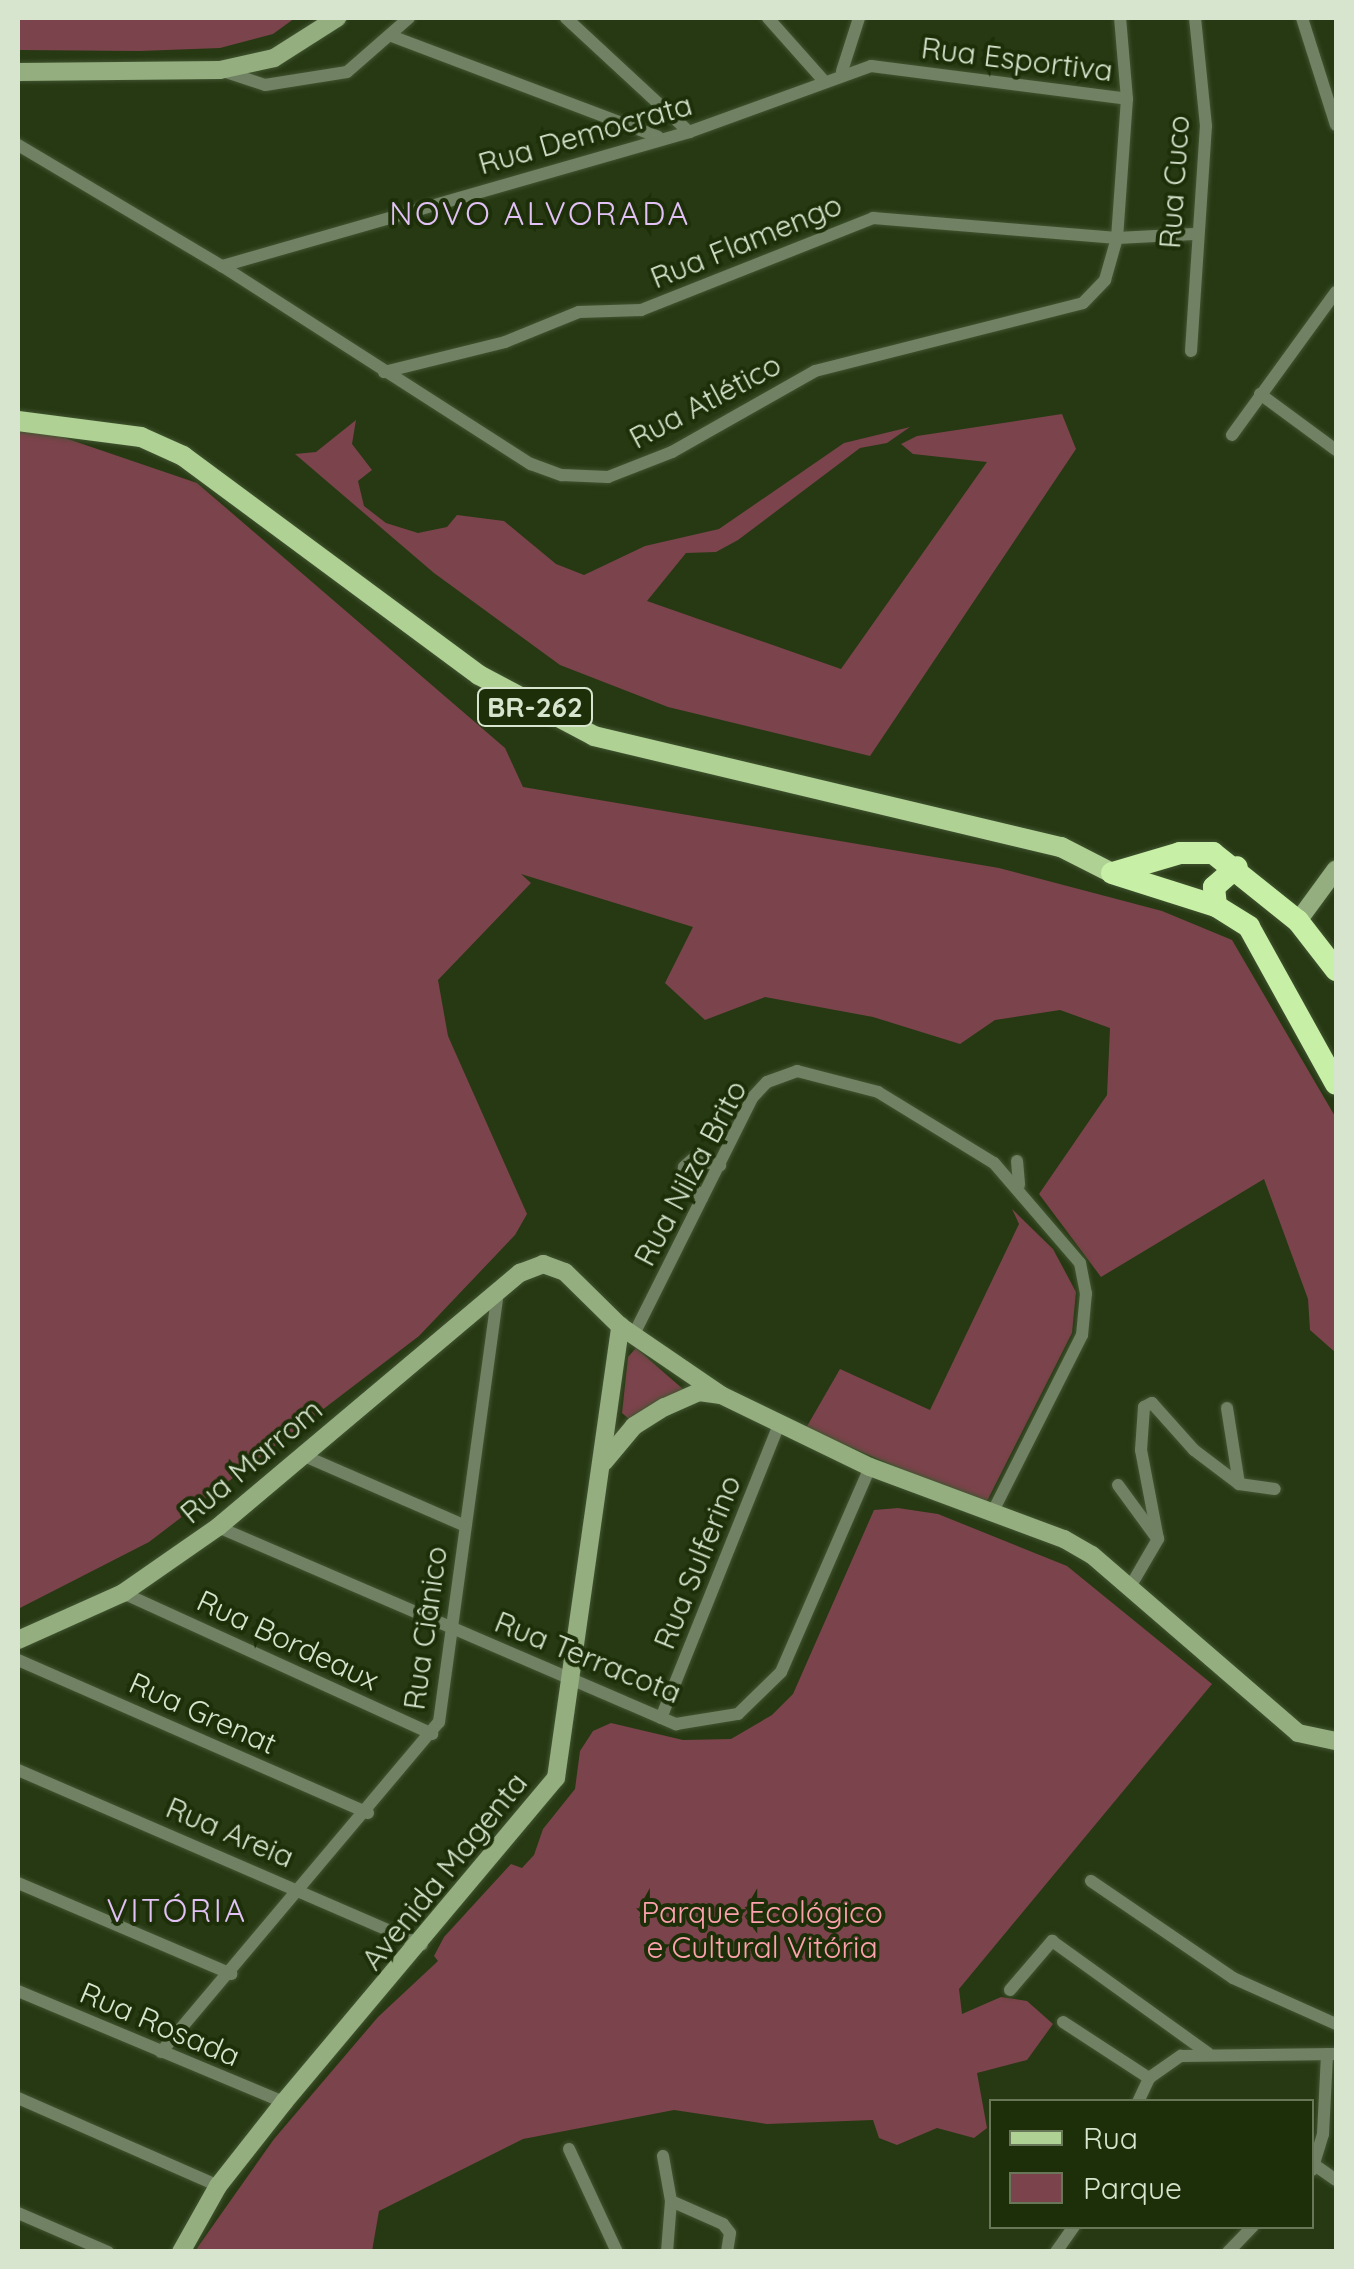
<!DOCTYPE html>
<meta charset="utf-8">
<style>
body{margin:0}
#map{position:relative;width:1354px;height:2269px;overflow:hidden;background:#263913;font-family:Quicksand,sans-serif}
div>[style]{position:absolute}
.green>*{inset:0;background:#7b434b}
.roads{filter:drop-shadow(0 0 2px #425431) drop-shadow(0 0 2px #425431)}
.street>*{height:12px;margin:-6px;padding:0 6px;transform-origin:6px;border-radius:6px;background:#718264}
.secondary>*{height:18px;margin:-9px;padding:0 9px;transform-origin:9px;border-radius:9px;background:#94ae7f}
.primary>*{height:20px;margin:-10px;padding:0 10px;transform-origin:10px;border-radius:10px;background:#afd194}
.highway>*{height:22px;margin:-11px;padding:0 11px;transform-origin:11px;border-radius:11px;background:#c7f0a6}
span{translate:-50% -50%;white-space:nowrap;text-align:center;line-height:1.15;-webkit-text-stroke:8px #1c2f08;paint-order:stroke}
.shield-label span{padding:2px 8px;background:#1c2f08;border:2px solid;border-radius:8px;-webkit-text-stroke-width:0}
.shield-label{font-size:28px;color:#d7e4ce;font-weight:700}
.street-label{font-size:30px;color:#d7e4ce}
.park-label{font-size:30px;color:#fda1ad}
.neighbourhood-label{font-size:32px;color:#e1c1f6;letter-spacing:2.5px}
.frame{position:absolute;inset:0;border:20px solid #d7e4ce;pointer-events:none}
.legend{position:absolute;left:989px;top:2099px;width:325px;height:130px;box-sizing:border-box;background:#1c2f08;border:2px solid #677757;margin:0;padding:12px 18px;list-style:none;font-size:30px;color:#d7e4ce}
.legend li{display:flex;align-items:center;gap:20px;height:50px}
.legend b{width:50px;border:2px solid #677757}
</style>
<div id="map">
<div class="green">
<div style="clip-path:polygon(18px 18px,295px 18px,273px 34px,220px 48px,140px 51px,18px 50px)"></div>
<div style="clip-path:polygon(1062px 414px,1076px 449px,870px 756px,668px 707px,560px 665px,434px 573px,295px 454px,316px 452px,356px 420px,352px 444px,372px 470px,358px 481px,364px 506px,386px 523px,418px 533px,447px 527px,457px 515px,504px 521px,556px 564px,584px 575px,645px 546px,719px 529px,844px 443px,910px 427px,887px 443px,860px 448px,738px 540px,716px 552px,686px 553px,647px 601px,841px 669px,987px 462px,913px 454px,901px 444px,917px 436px)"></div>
<div style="clip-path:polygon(18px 422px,197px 483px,505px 748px,523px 787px,999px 868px,1162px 911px,1232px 940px,1336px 1118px,1336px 1353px,1310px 1330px,1308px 1299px,1264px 1179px,1101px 1277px,1039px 1194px,1107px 1095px,1110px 1028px,1060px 1010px,995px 1020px,960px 1044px,873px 1017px,765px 997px,705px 1020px,665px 983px,693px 927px,521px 874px,531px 883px,438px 980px,448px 1036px,527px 1214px,515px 1235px,419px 1336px,149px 1542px,18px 1609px)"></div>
<div style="clip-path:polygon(1012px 1209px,1053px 1249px,1076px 1292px,1072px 1333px,985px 1505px,806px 1428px,840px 1369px,930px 1410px,1019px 1224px)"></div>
<div style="clip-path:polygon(636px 1348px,684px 1390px,629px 1419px,622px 1413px,628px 1357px)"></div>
<div style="clip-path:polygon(898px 1508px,938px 1514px,1067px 1566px,1212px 1684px,959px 1989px,962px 2014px,1001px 1997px,1027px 2001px,1053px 2024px,1027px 2060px,977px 2073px,987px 2128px,974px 2138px,937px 2128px,897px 2145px,879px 2138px,873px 2120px,767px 2124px,674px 2110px,523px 2139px,379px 2211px,372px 2251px,195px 2251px,274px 2139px,378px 2017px,438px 1961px,434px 1956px,444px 1937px,511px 1864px,522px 1868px,534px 1855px,543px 1829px,575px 1789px,580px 1751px,593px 1731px,611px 1723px,683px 1740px,731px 1739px,772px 1715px,793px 1694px,874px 1510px)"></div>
</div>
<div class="roads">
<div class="street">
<div style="left:566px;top:18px;width:168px;rotate:42.8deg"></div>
<div style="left:768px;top:18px;width:84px;rotate:48.4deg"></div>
<div style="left:1302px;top:18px;width:112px;rotate:72.4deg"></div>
<div style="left:394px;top:37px;width:282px;rotate:20.7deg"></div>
<div style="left:223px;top:71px;width:44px;rotate:18.4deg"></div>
<div style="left:265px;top:85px;width:83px;rotate:-9deg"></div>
<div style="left:347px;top:72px;width:82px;rotate:-41.1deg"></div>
<div style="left:842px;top:71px;width:56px;rotate:-72.2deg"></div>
<div style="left:18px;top:145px;width:237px;rotate:30.7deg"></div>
<div style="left:222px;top:266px;width:367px;rotate:32.7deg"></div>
<div style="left:531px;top:464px;width:33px;rotate:20deg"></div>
<div style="left:562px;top:475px;width:46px;rotate:2.5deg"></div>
<div style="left:608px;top:477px;width:69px;rotate:-21.3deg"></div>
<div style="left:672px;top:452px;width:164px;rotate:-29.5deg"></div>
<div style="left:815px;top:371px;width:276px;rotate:-14.2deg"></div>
<div style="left:1083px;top:303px;width:32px;rotate:-46deg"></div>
<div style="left:1105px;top:280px;width:44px;rotate:-74.1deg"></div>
<div style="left:1117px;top:238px;width:139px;rotate:-85.9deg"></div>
<div style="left:1127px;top:99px;width:81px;rotate:-94.9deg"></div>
<div style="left:222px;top:266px;width:486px;rotate:-16deg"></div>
<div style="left:689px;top:132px;width:194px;rotate:-19.9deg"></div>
<div style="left:871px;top:66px;width:258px;rotate:7.3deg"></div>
<div style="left:1191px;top:351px;width:225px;rotate:-86.2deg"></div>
<div style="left:1206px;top:126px;width:109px;rotate:-95.8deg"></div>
<div style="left:384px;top:372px;width:125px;rotate:-13.9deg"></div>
<div style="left:505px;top:342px;width:80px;rotate:-22.1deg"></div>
<div style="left:579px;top:312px;width:62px;rotate:-1.8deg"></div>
<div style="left:641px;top:310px;width:250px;rotate:-21.6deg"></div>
<div style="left:873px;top:218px;width:245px;rotate:4.7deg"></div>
<div style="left:1117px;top:238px;width:77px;rotate:-3deg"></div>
<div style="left:1260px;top:394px;width:94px;rotate:36.4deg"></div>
<div style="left:1232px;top:435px;width:177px;rotate:-54deg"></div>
<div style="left:1017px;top:1161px;width:24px;rotate:85deg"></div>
<div style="left:702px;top:1198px;width:29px;rotate:-131deg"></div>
<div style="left:683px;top:1176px;width:9px;rotate:-84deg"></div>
<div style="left:684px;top:1167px;width:12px;rotate:-42deg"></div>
<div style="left:693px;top:1159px;width:28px;rotate:13deg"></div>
<div style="left:633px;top:1336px;width:266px;rotate:-63.4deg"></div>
<div style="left:752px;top:1098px;width:22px;rotate:-47deg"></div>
<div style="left:767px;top:1082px;width:32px;rotate:-20deg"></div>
<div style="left:797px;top:1071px;width:84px;rotate:14.5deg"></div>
<div style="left:878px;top:1092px;width:136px;rotate:31.5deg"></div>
<div style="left:994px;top:1163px;width:132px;rotate:49.3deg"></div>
<div style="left:1080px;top:1263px;width:31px;rotate:79deg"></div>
<div style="left:1086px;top:1293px;width:42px;rotate:95.4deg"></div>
<div style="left:1082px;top:1335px;width:197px;rotate:116.8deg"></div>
<div style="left:1227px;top:1408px;width:77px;rotate:81deg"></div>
<div style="left:302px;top:1455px;width:178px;rotate:23.5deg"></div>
<div style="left:1118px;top:1485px;width:64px;rotate:53.8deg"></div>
<div style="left:218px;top:1527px;width:499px;rotate:23.3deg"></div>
<div style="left:676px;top:1724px;width:63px;rotate:-9.2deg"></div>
<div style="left:738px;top:1714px;width:60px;rotate:-44.3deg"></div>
<div style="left:781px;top:1672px;width:223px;rotate:-66.5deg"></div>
<div style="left:1130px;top:1587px;width:56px;rotate:-59.7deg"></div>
<div style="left:1158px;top:1539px;width:91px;rotate:-100.8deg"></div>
<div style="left:1141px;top:1450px;width:43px;rotate:-86deg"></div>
<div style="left:1144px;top:1407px;width:9px;rotate:-27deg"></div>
<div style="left:1152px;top:1403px;width:63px;rotate:48.2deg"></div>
<div style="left:1194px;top:1450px;width:56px;rotate:37.1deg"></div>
<div style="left:1239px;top:1484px;width:36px;rotate:8deg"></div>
<div style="left:123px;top:1593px;width:340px;rotate:24.5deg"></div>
<div style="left:18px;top:1660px;width:382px;rotate:23.6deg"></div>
<div style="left:661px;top:1718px;width:317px;rotate:-68.1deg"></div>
<div style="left:18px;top:1770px;width:440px;rotate:23.4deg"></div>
<div style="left:1091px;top:1881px;width:172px;rotate:34.3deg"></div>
<div style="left:1233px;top:1978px;width:113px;rotate:24.1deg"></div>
<div style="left:18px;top:1883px;width:232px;rotate:23.1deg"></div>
<div style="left:1010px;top:1990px;width:65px;rotate:-49.4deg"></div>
<div style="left:1052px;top:1941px;width:192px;rotate:35.7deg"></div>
<div style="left:18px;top:1991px;width:288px;rotate:22.7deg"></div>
<div style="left:1063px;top:2022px;width:103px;rotate:33.1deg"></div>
<div style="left:161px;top:2052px;width:431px;rotate:-49.9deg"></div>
<div style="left:439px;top:1722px;width:434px;rotate:-82.2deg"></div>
<div style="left:18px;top:2098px;width:219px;rotate:23.7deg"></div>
<div style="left:1138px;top:2102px;width:26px;rotate:-65deg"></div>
<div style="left:1149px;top:2078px;width:39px;rotate:-35deg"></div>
<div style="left:1181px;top:2056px;width:155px;rotate:-0.7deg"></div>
<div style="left:569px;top:2149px;width:114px;rotate:65deg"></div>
<div style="left:663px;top:2156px;width:46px;rotate:79.9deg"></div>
<div style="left:671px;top:2201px;width:51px;rotate:94.5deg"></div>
<div style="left:1316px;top:2166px;width:24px;rotate:35deg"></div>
<div style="left:1312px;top:2170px;width:38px;rotate:-73deg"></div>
<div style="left:1323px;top:2134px;width:80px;rotate:-87.1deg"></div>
<div style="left:671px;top:2201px;width:57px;rotate:23.9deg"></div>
<div style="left:723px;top:2224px;width:11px;rotate:52deg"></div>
<div style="left:730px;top:2233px;width:19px;rotate:99deg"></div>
<div style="left:18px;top:2213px;width:98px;rotate:23.4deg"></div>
<div style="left:1056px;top:2252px;width:32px;rotate:-55deg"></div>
<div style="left:1228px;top:2252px;width:36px;rotate:-46deg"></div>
</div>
<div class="secondary">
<div style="left:18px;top:72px;width:202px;rotate:-0.6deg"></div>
<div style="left:220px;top:70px;width:55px;rotate:-12.5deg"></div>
<div style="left:274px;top:58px;width:75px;rotate:-32.4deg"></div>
<div style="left:1298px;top:921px;width:64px;rotate:-53.8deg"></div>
<div style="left:604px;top:1462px;width:47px;rotate:-50.2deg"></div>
<div style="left:634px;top:1426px;width:36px;rotate:-32deg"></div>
<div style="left:665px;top:1407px;width:37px;rotate:-24deg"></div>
<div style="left:699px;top:1392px;width:22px;rotate:8deg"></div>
<div style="left:721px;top:1395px;width:165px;rotate:25.8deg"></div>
<div style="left:870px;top:1467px;width:207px;rotate:20.4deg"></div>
<div style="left:1064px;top:1539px;width:32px;rotate:30deg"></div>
<div style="left:1092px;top:1555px;width:272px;rotate:40.8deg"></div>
<div style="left:1298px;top:1733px;width:39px;rotate:12deg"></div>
<div style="left:18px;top:1640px;width:115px;rotate:-24.1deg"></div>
<div style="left:123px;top:1593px;width:116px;rotate:-34.8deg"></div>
<div style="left:218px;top:1527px;width:395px;rotate:-40.1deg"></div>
<div style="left:520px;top:1273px;width:25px;rotate:-21deg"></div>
<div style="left:543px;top:1264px;width:23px;rotate:20deg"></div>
<div style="left:565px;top:1272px;width:77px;rotate:44.5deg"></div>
<div style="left:620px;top:1326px;width:122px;rotate:34.3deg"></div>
<div style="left:181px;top:2252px;width:76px;rotate:-60.7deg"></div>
<div style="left:218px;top:2186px;width:107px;rotate:-51.8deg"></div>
<div style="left:284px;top:2102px;width:423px;rotate:-50deg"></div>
<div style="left:556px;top:1778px;width:457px;rotate:-81.9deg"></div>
</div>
<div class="primary">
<div style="left:18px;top:421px;width:124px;rotate:7.4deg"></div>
<div style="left:141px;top:437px;width:46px;rotate:24.3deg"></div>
<div style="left:183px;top:456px;width:368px;rotate:36.5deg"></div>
<div style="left:479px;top:675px;width:130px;rotate:27.9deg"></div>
<div style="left:594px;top:736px;width:480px;rotate:13.4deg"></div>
<div style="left:1061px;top:847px;width:57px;rotate:27deg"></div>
</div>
<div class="highway">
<div style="left:1116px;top:872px;width:67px;rotate:-16.5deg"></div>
<div style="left:1180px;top:853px;width:33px"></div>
<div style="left:1213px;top:853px;width:109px;rotate:38.7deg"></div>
<div style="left:1298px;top:921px;width:62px;rotate:52.2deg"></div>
<div style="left:1112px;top:873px;width:109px;rotate:17.6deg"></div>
<div style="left:1216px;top:906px;width:39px;rotate:32deg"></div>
<div style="left:1249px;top:927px;width:179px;rotate:61deg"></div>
<div style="left:1216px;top:906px;width:19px;rotate:-96deg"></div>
<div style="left:1214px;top:887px;width:30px;rotate:-41deg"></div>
</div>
</div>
<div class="shield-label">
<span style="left:535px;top:707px">BR-262</span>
</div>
<div class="street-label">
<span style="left:1017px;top:59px;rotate:7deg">Rua Esportiva</span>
<span style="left:585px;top:134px;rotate:-16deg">Rua Democrata</span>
<span style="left:1174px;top:182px;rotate:-86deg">Rua Cuco</span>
<span style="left:746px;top:241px;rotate:-22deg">Rua Flamengo</span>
<span style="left:705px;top:401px;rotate:-28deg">Rua Atlético</span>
<span style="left:690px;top:1173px;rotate:-62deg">Rua Nilza Brito</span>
<span style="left:251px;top:1461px;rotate:-40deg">Rua Marrom</span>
<span style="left:697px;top:1562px;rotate:-68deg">Rua Sulferino</span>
<span style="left:425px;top:1628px;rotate:-82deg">Rua Ciânico</span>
<span style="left:288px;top:1640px;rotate:25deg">Rua Bordeaux</span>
<span style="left:588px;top:1657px;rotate:22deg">Rua Terracota</span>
<span style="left:203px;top:1713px;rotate:24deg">Rua Grenat</span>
<span style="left:230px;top:1832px;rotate:23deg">Rua Areia</span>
<span style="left:444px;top:1871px;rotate:-51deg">Avenida Magenta</span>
<span style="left:160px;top:2024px;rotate:23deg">Rua Rosada</span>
</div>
<div class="park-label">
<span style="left:762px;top:1929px">Parque Ecológico<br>e Cultural Vitória</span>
</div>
<div class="neighbourhood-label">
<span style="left:540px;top:213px">NOVO ALVORADA</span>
<span style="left:177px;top:1910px">VITÓRIA</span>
</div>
<div class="frame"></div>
<ul class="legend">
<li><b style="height:12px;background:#afd194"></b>Rua</li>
<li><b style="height:28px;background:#7b434b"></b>Parque</li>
</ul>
</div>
